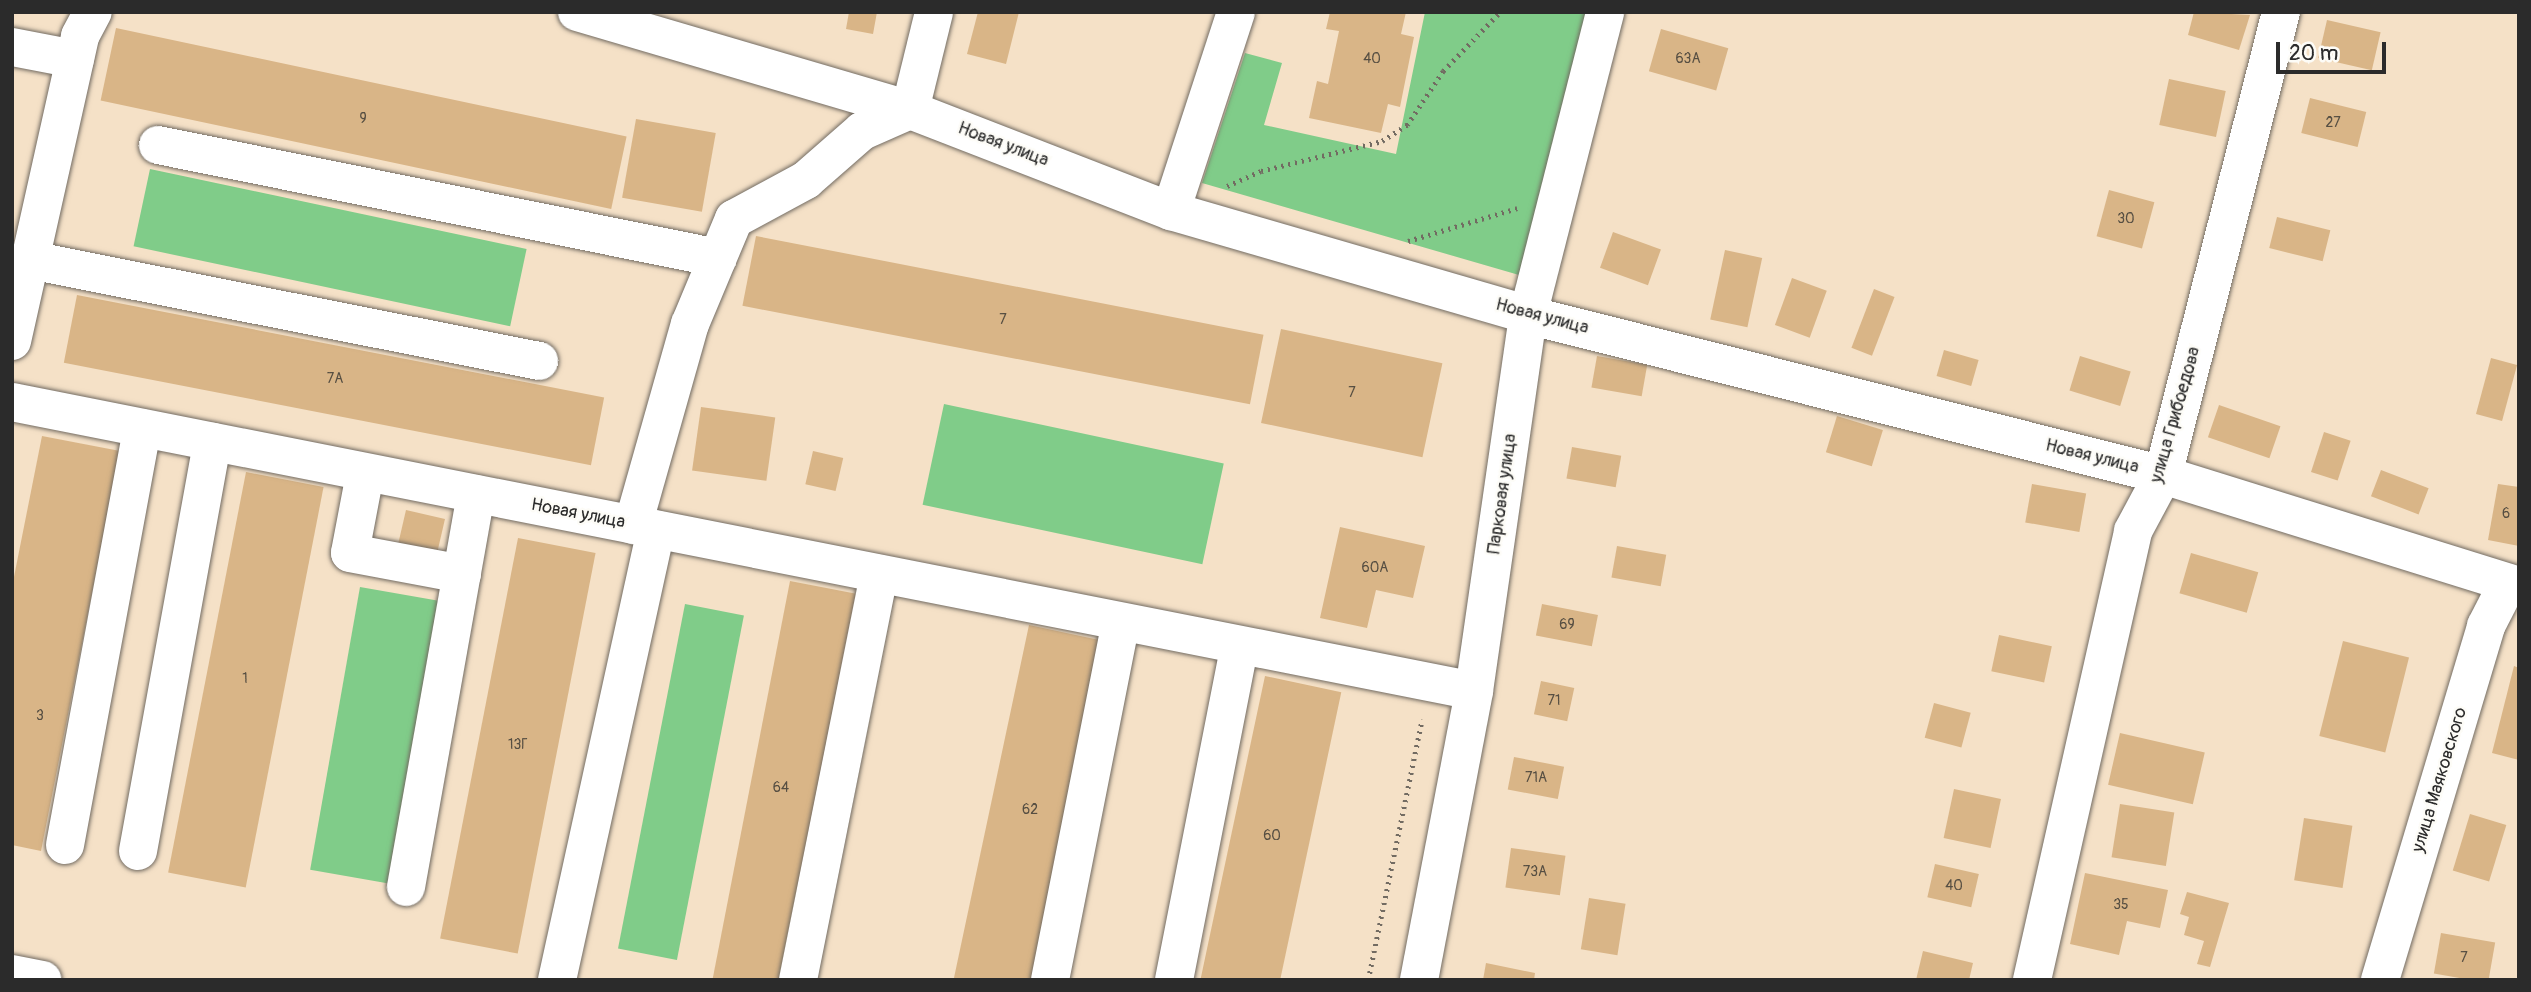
<!DOCTYPE html>
<meta charset="utf-8">
<style>
body{margin:0}
#map{position:relative;width:2531px;height:992px;overflow:hidden;background:#f5e1c7;font-family:Pangolin,sans-serif}
div>[style]{position:absolute}
.green>*{inset:0;background:#80cc89;transform-origin:0 0}
.building>*{inset:0;background:#d9b587;transform-origin:0 0}
.path>*{height:4.5px;margin-top:-2.25px;transform-origin:0;background:repeating-linear-gradient(90deg,#726b62 0 2px,transparent 0 7px)}
.roads{filter:drop-shadow(0 0 2px #726b62) drop-shadow(0 0 2px #726b62)}
.minor>*{height:38px;margin:-19px;padding:0 19px;transform-origin:19px;border-radius:19px;background:#fff}
span{translate:-50% -50%;white-space:nowrap;text-align:center;line-height:1.15;-webkit-text-stroke:5px #fdfcf7;paint-order:stroke}
.number-label{font-size:14px;color:#564e42}
.number-label span{-webkit-text-stroke-width:0}
.street-label{font-size:18px;color:#2b2b2b}
.frame{position:absolute;inset:0;border:14px solid #2b2b2b;pointer-events:none}
.scale{position:absolute;left:2276px;top:42px;width:110px;height:32px;box-sizing:border-box;border:4px solid #2b2b2b;border-top:0;padding-left:9px;font-size:21px;line-height:24px;white-space:nowrap;color:#2b2b2b;-webkit-text-stroke:5px #fdfcf7;paint-order:stroke}
</style>
<div id="map">
<div class="green">
<div style="clip-path:polygon(1425px 12px,1589px 12px,1519px 275px,1202px 183px,1245px 53px,1282px 63px,1264px 125px,1396px 154px)"></div>
<div style="left:150px;top:169px;width:385px;height:79px;rotate:12deg"></div>
<div style="left:944px;top:404px;width:286px;height:103px;rotate:12deg"></div>
<div style="left:360px;top:587px;width:100px;height:287px;rotate:10deg"></div>
<div style="left:685px;top:604px;width:60px;height:351px;rotate:11deg"></div>
</div>
<div class="building">
<div style="clip-path:polygon(849px 12px,877px 12px,873px 34px,846px 29px)"></div>
<div style="clip-path:polygon(978px 12px,1019px 12px,1006px 64px,967px 54px)"></div>
<div style="clip-path:polygon(1330px 12px,1406px 12px,1401px 34px,1414px 37px,1400px 107px,1388px 104px,1381px 133px,1309px 118px,1317px 81px,1328px 84px,1339px 31px,1326px 29px)"></div>
<div style="clip-path:polygon(2194px 12px,2250px 15px,2239px 50px,2188px 35px)"></div>
<div style="left:2327px;top:20px;width:55px;height:39px;rotate:13deg"></div>
<div style="left:116px;top:28px;width:522px;height:74px;rotate:12deg"></div>
<div style="left:1661px;top:29px;width:70px;height:44px;rotate:16deg"></div>
<div style="left:2169px;top:79px;width:58px;height:47px;rotate:12deg"></div>
<div style="left:2310px;top:98px;width:58px;height:36px;rotate:14deg"></div>
<div style="left:636px;top:119px;width:81px;height:80px;rotate:10deg"></div>
<div style="left:2109px;top:190px;width:47px;height:48px;rotate:15deg"></div>
<div style="left:2277px;top:217px;width:55px;height:32px;rotate:14deg"></div>
<div style="left:1613px;top:232px;width:51px;height:38px;rotate:20deg"></div>
<div style="left:756px;top:236px;width:517px;height:71px;rotate:11deg"></div>
<div style="left:1725px;top:250px;width:38px;height:71px;rotate:12deg"></div>
<div style="left:1792px;top:278px;width:37px;height:50px;rotate:20deg"></div>
<div style="left:1874px;top:289px;width:22px;height:63px;rotate:21deg"></div>
<div style="left:77px;top:295px;width:537px;height:69px;rotate:11deg"></div>
<div style="left:1281px;top:329px;width:165px;height:96px;rotate:12deg"></div>
<div style="left:1944px;top:350px;width:36px;height:27px;rotate:16deg"></div>
<div style="left:1597px;top:356px;width:51px;height:32px;rotate:10deg"></div>
<div style="left:2080px;top:356px;width:53px;height:36px;rotate:17deg"></div>
<div style="left:2491px;top:358px;width:27px;height:58px;rotate:15deg"></div>
<div style="left:2219px;top:405px;width:65px;height:34px;rotate:19deg"></div>
<div style="left:701px;top:407px;width:75px;height:64px;rotate:8deg"></div>
<div style="left:1837px;top:416px;width:48px;height:38px;rotate:17deg"></div>
<div style="left:2324px;top:432px;width:28px;height:42px;rotate:18deg"></div>
<div style="clip-path:polygon(42px 436px,120px 451px,41px 851px,12px 845px,12px 587px)"></div>
<div style="left:1572px;top:447px;width:50px;height:32px;rotate:10deg"></div>
<div style="left:813px;top:451px;width:31px;height:34px;rotate:13deg"></div>
<div style="left:2381px;top:470px;width:51px;height:28px;rotate:21deg"></div>
<div style="left:246px;top:472px;width:79px;height:408px;rotate:11deg"></div>
<div style="left:2032px;top:484px;width:55px;height:39px;rotate:10deg"></div>
<div style="clip-path:polygon(2498px 484px,2519px 487px,2519px 546px,2488px 540px)"></div>
<div style="left:406px;top:510px;width:40px;height:35px;rotate:13deg"></div>
<div style="clip-path:polygon(1340px 527px,1425px 546px,1413px 598px,1376px 590px,1367px 628px,1320px 618px)"></div>
<div style="left:518px;top:538px;width:79px;height:408px;rotate:11deg"></div>
<div style="left:1617px;top:546px;width:50px;height:32px;rotate:10deg"></div>
<div style="left:2191px;top:553px;width:70px;height:42px;rotate:16deg"></div>
<div style="left:790px;top:581px;width:70px;height:408px;rotate:11deg"></div>
<div style="left:1542px;top:604px;width:57px;height:32px;rotate:11deg"></div>
<div style="left:1029px;top:625px;width:78px;height:363px;rotate:12deg"></div>
<div style="left:1999px;top:635px;width:54px;height:37px;rotate:12deg"></div>
<div style="left:2343px;top:641px;width:68px;height:98px;rotate:14deg"></div>
<div style="clip-path:polygon(2514px 666px,2519px 668px,2519px 760px,2492px 753px)"></div>
<div style="left:1265px;top:676px;width:78px;height:310px;rotate:12deg"></div>
<div style="left:1541px;top:681px;width:34px;height:34px;rotate:12deg"></div>
<div style="left:1934px;top:703px;width:38px;height:36px;rotate:15deg"></div>
<div style="left:2120px;top:733px;width:87px;height:53px;rotate:13deg"></div>
<div style="left:1514px;top:757px;width:51px;height:33px;rotate:11deg"></div>
<div style="left:1954px;top:789px;width:48px;height:50px;rotate:12deg"></div>
<div style="left:2120px;top:804px;width:55px;height:54px;rotate:9deg"></div>
<div style="left:2470px;top:814px;width:38px;height:59px;rotate:17deg"></div>
<div style="left:2304px;top:818px;width:49px;height:63px;rotate:9deg"></div>
<div style="left:1511px;top:848px;width:55px;height:40px;rotate:8deg"></div>
<div style="left:1935px;top:864px;width:45px;height:34px;rotate:13deg"></div>
<div style="clip-path:polygon(2085px 873px,2168px 890px,2160px 928px,2127px 921px,2119px 955px,2070px 944px)"></div>
<div style="clip-path:polygon(2187px 892px,2229px 903px,2210px 967px,2197px 964px,2204px 941px,2184px 935px,2189px 917px,2180px 914px)"></div>
<div style="left:1589px;top:898px;width:37px;height:52px;rotate:9deg"></div>
<div style="left:2441px;top:933px;width:55px;height:41px;rotate:10deg"></div>
<div style="clip-path:polygon(1923px 951px,1973px 963px,1969px 980px,1916px 980px)"></div>
<div style="clip-path:polygon(1486px 963px,1535px 973px,1534px 980px,1483px 980px)"></div>
</div>
<div class="path">
<div style="left:1227px;top:186px;width:37px;rotate:-24deg"></div>
<div style="left:1261px;top:171px;width:125px;rotate:-13.9deg"></div>
<div style="left:1382px;top:141px;width:30px;rotate:-33deg"></div>
<div style="left:1407px;top:125px;width:65px;rotate:-56.3deg"></div>
<div style="left:1443px;top:71px;width:82px;rotate:-46deg"></div>
<div style="left:1408px;top:241px;width:114px;rotate:-16.8deg"></div>
<div style="left:1368px;top:980px;width:266px;rotate:-78.3deg"></div>
</div>
<div class="roads">
<div class="minor">
<div style="left:577px;top:12px;width:347px;rotate:16.4deg"></div>
<div style="left:910px;top:110px;width:280px;rotate:21.2deg"></div>
<div style="left:1171px;top:211px;width:372px;rotate:16.2deg"></div>
<div style="left:1528px;top:315px;width:655px;rotate:14.14deg"></div>
<div style="left:2163px;top:475px;width:373px;rotate:17.3deg"></div>
<div style="left:12px;top:47px;width:64px;rotate:10.8deg"></div>
<div style="left:910px;top:110px;width:101px;rotate:-76.2deg"></div>
<div style="left:158px;top:145px;width:571px;rotate:11.41deg"></div>
<div style="left:1171px;top:211px;width:209px;rotate:-71.9deg"></div>
<div style="left:30px;top:260px;width:519px;rotate:11.22deg"></div>
<div style="left:12px;top:341px;width:312px;rotate:-77.4deg"></div>
<div style="left:80px;top:36px;width:27px;rotate:-62deg"></div>
<div style="left:12px;top:402px;width:1490px;rotate:11.18deg"></div>
<div style="left:365px;top:474px;width:80px;rotate:100.8deg"></div>
<div style="left:350px;top:553px;width:114px;rotate:10.6deg"></div>
<div style="left:633px;top:525px;width:209px;rotate:-74.2deg"></div>
<div style="left:690px;top:324px;width:114px;rotate:-67.3deg"></div>
<div style="left:734px;top:219px;width:82px;rotate:-28.4deg"></div>
<div style="left:806px;top:180px;width:74px;rotate:-41.2deg"></div>
<div style="left:862px;top:131px;width:52px;rotate:-23.6deg"></div>
<div style="left:65px;top:845px;width:424px;rotate:-79.5deg"></div>
<div style="left:138px;top:851px;width:416px;rotate:-79.7deg"></div>
<div style="left:406px;top:887px;width:399px;rotate:-79.9deg"></div>
<div style="left:12px;top:974px;width:31px;rotate:11deg"></div>
<div style="left:557px;top:980px;width:461px;rotate:-77.6deg"></div>
<div style="left:798px;top:980px;width:414px;rotate:-78.7deg"></div>
<div style="left:1050px;top:980px;width:364px;rotate:-78.8deg"></div>
<div style="left:1174px;top:980px;width:341px;rotate:-78.9deg"></div>
<div style="left:1419px;top:980px;width:294px;rotate:-79.2deg"></div>
<div style="left:1474px;top:691px;width:380px;rotate:-81.8deg"></div>
<div style="left:1528px;top:315px;width:313px;rotate:-75.7deg"></div>
<div style="left:2032px;top:980px;width:460px;rotate:-77.3deg"></div>
<div style="left:2133px;top:531px;width:64px;rotate:-61.8deg"></div>
<div style="left:2163px;top:475px;width:478px;rotate:-75.7deg"></div>
<div style="left:2380px;top:980px;width:370px;rotate:-73.3deg"></div>
<div style="left:2486px;top:626px;width:48px;rotate:-62.9deg"></div>
</div>
</div>
<div class="number-label">
<span style="left:1372px;top:59px">40</span>
<span style="left:1688px;top:59px">63А</span>
<span style="left:363px;top:119px">9</span>
<span style="left:2333px;top:123px">27</span>
<span style="left:2126px;top:219px">30</span>
<span style="left:1003px;top:320px">7</span>
<span style="left:335px;top:379px">7А</span>
<span style="left:1352px;top:393px">7</span>
<span style="left:2506px;top:514px">6</span>
<span style="left:1375px;top:568px">60А</span>
<span style="left:1567px;top:625px">69</span>
<span style="left:245px;top:679px">1</span>
<span style="left:1554px;top:701px">71</span>
<span style="left:40px;top:716px">3</span>
<span style="left:518px;top:745px">13Г</span>
<span style="left:1536px;top:778px">71А</span>
<span style="left:781px;top:788px">64</span>
<span style="left:1030px;top:810px">62</span>
<span style="left:1272px;top:836px">60</span>
<span style="left:1535px;top:872px">73А</span>
<span style="left:1954px;top:886px">40</span>
<span style="left:2121px;top:905px">35</span>
<span style="left:2464px;top:958px">7</span>
</div>
<div class="street-label">
<span style="left:1003px;top:145px;rotate:21deg">Новая улица</span>
<span style="left:1542px;top:317px;rotate:15deg">Новая улица</span>
<span style="left:2176px;top:415px;rotate:-74deg">улица Грибоедова</span>
<span style="left:2092px;top:457px;rotate:14deg">Новая улица</span>
<span style="left:1503px;top:494px;rotate:-82deg">Парковая улица</span>
<span style="left:578px;top:514px;rotate:11deg">Новая улица</span>
<span style="left:2440px;top:780px;rotate:-73deg">улица Маяковского</span>
</div>
<div class="frame"></div>
<div class="scale">20 m</div>
</div>
